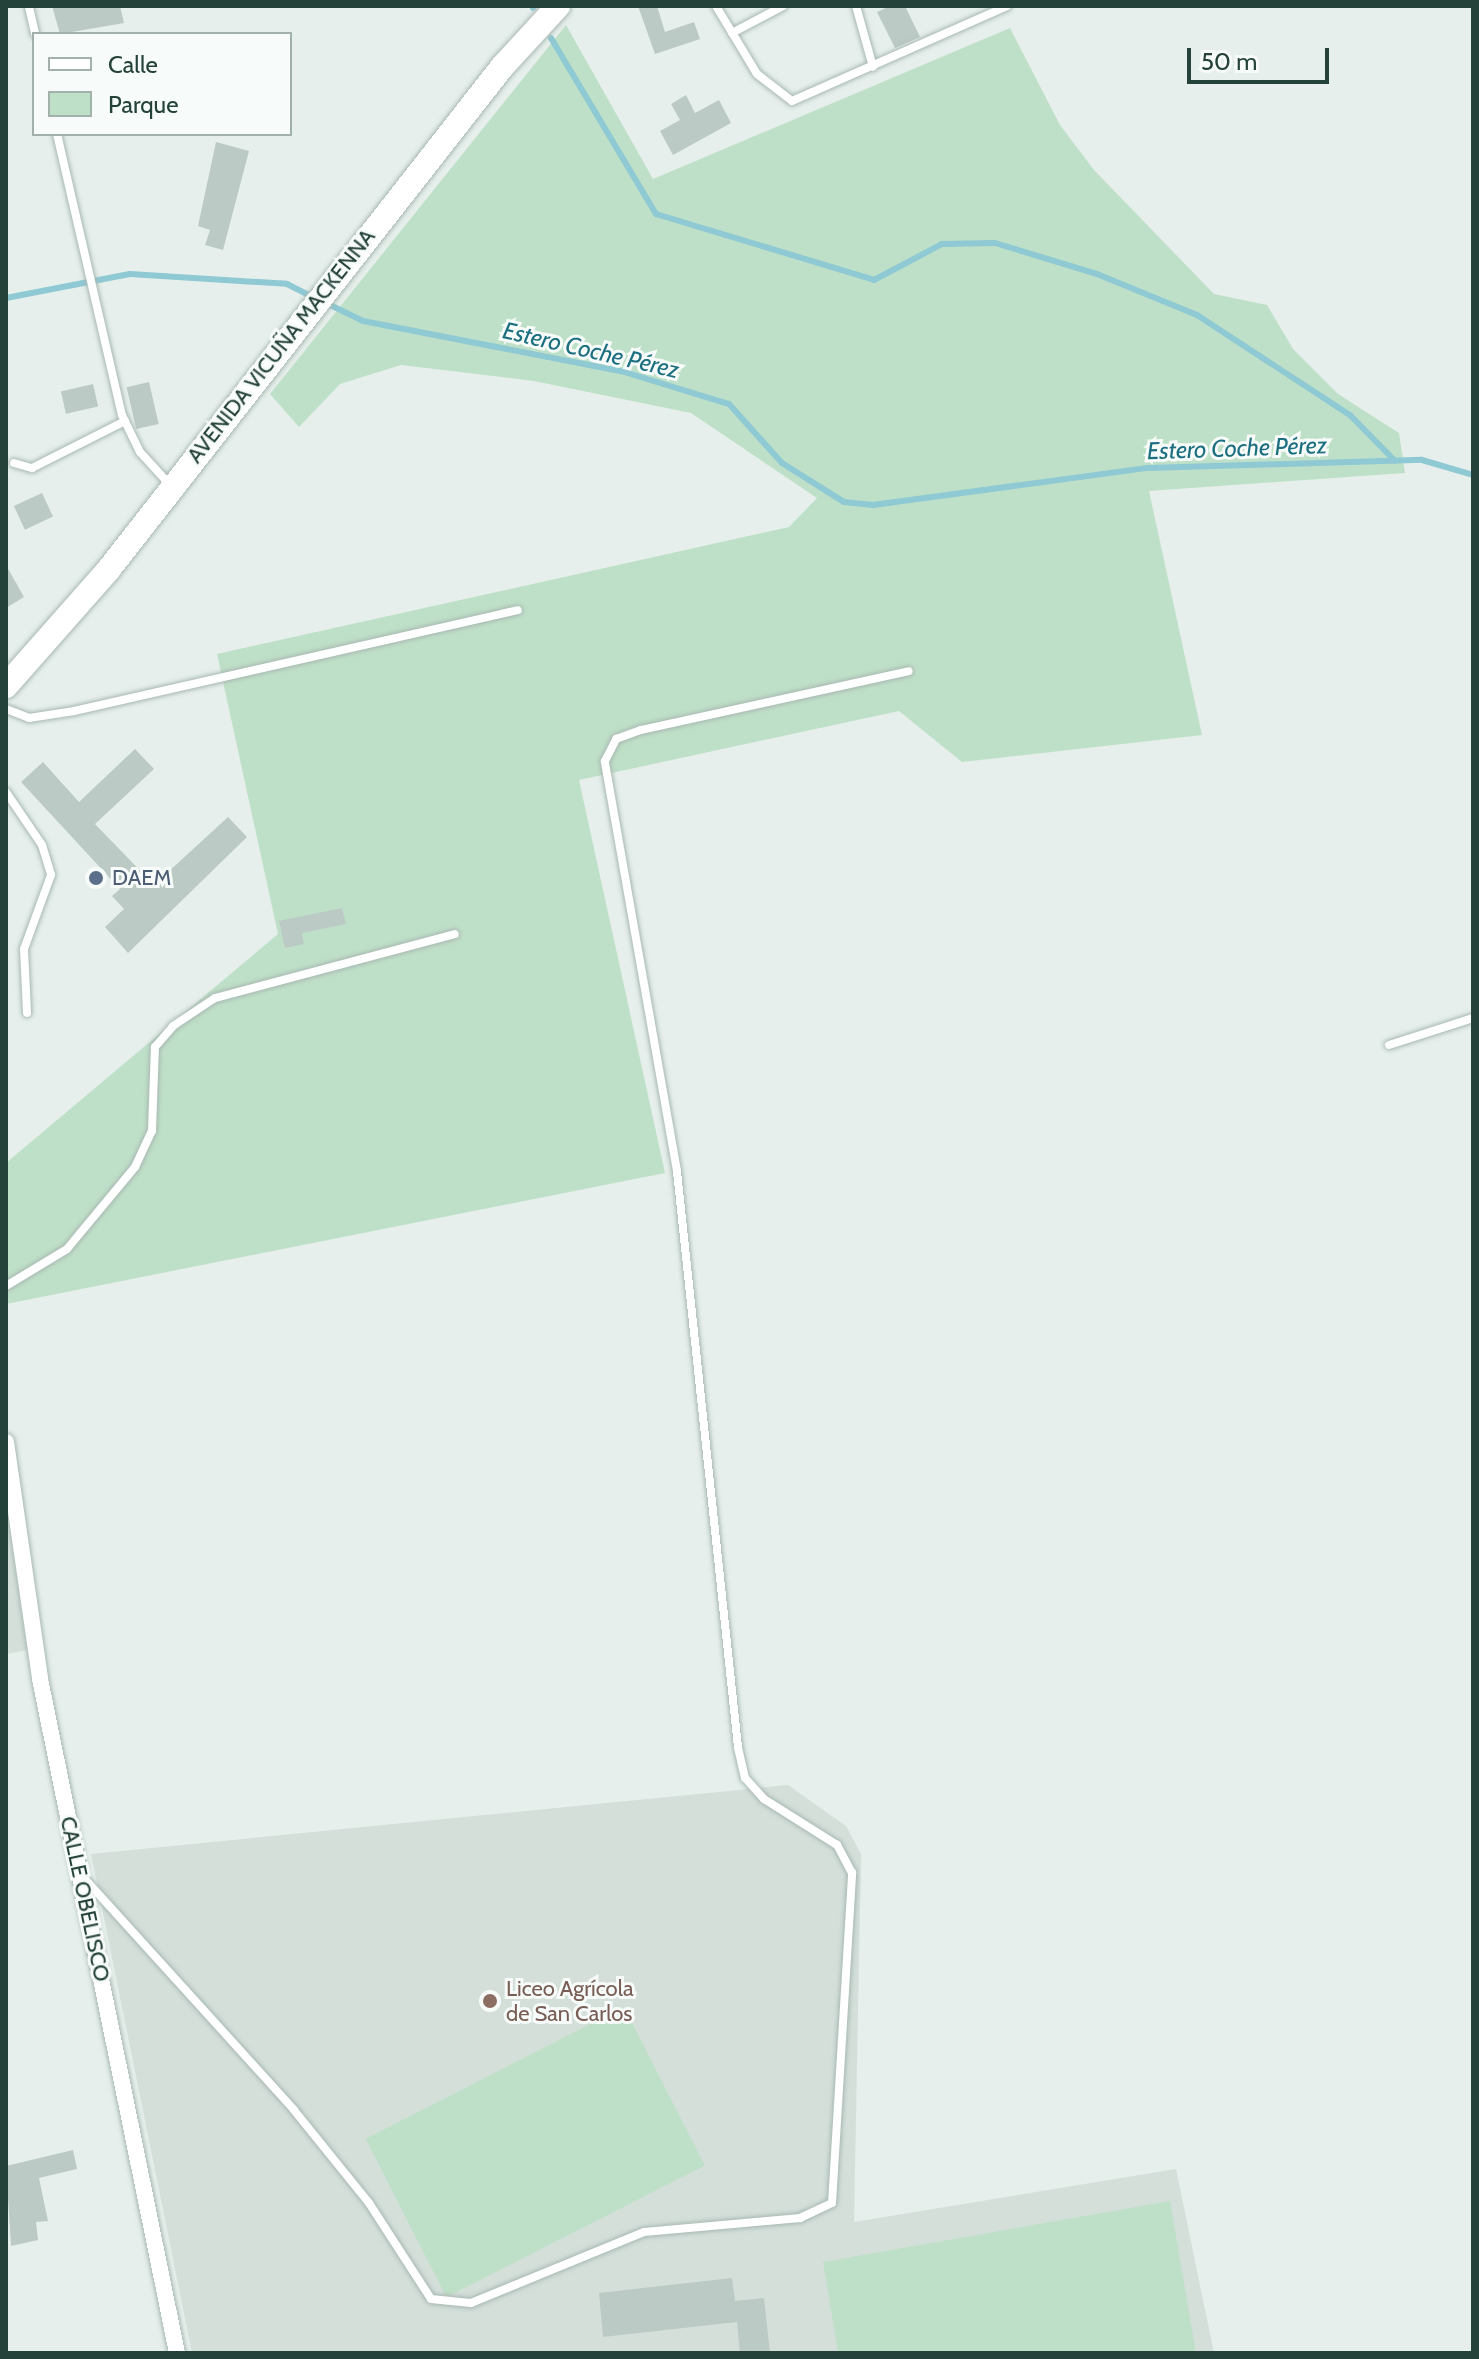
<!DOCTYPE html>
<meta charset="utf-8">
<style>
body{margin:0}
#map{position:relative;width:1479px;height:2359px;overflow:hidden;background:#e6efeb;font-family:Cabin,sans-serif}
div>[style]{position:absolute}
.built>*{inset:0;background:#d4dfda}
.green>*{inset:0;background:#bfe0c8;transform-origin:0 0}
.stream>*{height:6px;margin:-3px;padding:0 3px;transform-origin:3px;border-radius:3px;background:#8ec9d4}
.building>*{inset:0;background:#bbcac4;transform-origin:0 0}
.roads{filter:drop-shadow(0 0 2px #a8b8b2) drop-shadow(0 0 2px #a8b8b2)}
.lane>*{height:8px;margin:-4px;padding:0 4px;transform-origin:4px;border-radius:4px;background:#fff}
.street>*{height:16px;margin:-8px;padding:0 8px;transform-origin:8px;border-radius:8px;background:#fff}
.secondary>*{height:24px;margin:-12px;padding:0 12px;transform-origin:12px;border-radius:12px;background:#fff}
.dots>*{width:22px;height:22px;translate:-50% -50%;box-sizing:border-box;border:4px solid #f7fbf9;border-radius:50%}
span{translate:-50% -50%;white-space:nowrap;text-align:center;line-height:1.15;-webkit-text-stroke:6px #f7fbf9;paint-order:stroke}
.street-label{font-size:22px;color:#24423a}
.service-label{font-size:22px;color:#4e5e75}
.left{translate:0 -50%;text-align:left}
.education-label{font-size:22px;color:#785e54}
.water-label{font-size:24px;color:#1c6f80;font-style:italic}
.frame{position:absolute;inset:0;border:8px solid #24423a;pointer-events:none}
.legend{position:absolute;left:32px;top:32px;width:260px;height:104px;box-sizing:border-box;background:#f7fbf9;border:2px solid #a3b1ad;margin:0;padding:10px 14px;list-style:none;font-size:24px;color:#24423a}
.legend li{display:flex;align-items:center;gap:16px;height:40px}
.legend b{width:40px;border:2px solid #a3b1ad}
.scale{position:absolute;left:1187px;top:48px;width:142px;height:36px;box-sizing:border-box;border:4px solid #24423a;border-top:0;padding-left:10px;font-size:24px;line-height:28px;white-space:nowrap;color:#24423a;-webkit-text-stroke:6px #f7fbf9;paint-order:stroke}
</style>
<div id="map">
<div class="built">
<div style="clip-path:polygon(6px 1502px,27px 1650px,6px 1654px)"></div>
<div style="clip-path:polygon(788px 1785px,846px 1826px,861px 1854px,854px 2222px,1176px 2169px,1214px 2353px,192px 2353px,91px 1854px)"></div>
</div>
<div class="green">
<div style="clip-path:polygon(566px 25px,653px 179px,1010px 28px,1060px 125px,1094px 170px,1214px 294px,1267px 305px,1293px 349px,1338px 394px,1399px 433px,1405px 473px,1149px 491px,1202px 735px,962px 762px,899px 711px,579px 780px,665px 1173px,6px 1304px,6px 1163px,278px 934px,217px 654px,789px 527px,817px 498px,691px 413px,534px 381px,401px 365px,340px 384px,299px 427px,270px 394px)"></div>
<div style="left:624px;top:2007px;width:178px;height:290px;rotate:63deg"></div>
<div style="clip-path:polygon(1170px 2201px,1196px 2353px,838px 2353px,823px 2262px)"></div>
</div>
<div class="stream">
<div style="left:532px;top:6px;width:2px;rotate:63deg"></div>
<div style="left:551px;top:38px;width:205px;rotate:59.2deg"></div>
<div style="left:656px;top:214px;width:228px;rotate:16.8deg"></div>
<div style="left:874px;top:280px;width:77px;rotate:-27.9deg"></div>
<div style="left:942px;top:244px;width:53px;rotate:-1.1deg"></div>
<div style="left:995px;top:243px;width:107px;rotate:16.9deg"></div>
<div style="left:1097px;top:274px;width:108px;rotate:22.3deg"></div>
<div style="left:1197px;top:315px;width:183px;rotate:33.2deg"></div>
<div style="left:1350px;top:415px;width:64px;rotate:45.6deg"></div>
<div style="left:6px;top:298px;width:126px;rotate:-11deg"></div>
<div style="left:130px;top:274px;width:157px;rotate:3.6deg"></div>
<div style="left:287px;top:284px;width:29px;rotate:27deg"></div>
<div style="left:326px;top:303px;width:41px;rotate:25.9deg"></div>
<div style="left:363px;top:321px;width:263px;rotate:11deg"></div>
<div style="left:621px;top:371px;width:113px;rotate:17deg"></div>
<div style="left:729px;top:404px;width:79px;rotate:48.1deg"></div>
<div style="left:782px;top:463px;width:73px;rotate:32.2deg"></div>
<div style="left:844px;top:502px;width:29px;rotate:6deg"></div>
<div style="left:873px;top:505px;width:277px;rotate:-7.7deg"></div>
<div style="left:1148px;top:468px;width:274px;rotate:-1.7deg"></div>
<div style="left:1422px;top:460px;width:53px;rotate:16.4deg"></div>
</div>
<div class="building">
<div style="clip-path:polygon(52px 6px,120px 6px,124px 23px,60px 34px)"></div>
<div style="clip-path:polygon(638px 6px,657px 6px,665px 32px,694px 22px,700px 39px,655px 54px)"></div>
<div style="clip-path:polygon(890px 6px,905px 6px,920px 37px,895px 48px,877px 12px)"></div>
<div style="clip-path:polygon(686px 95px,695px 113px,719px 100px,731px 123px,673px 155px,660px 131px,680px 120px,671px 104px)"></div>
<div style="clip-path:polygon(216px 142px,249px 151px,223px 250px,205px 245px,210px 230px,198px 226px)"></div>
<div style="left:149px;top:382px;width:43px;height:23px;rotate:77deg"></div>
<div style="left:93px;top:384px;width:23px;height:33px;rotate:77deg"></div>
<div style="left:42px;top:493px;width:26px;height:31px;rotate:65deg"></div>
<div style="clip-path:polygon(6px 565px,24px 597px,6px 608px)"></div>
<div style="clip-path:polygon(135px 749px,154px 769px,95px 824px,154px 885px,228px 817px,247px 837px,128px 953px,105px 927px,124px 909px,112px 896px,120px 889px,21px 782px,43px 762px,79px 802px)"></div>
<div style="clip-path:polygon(342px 908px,346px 924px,302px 933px,304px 944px,285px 948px,279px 921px)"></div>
<div style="clip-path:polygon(73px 2150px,77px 2169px,39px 2178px,48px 2221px,36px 2222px,38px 2240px,11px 2246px,6px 2166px)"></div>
<div style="clip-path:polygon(732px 2278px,735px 2301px,764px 2298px,770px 2353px,740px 2353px,737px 2322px,603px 2337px,599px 2293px)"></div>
</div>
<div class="roads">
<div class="lane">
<div style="left:716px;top:6px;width:79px;rotate:58.9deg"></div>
<div style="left:757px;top:74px;width:44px;rotate:37.6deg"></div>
<div style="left:792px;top:101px;width:235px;rotate:-23.8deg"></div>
<div style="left:856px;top:6px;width:63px;rotate:74.4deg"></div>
<div style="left:29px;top:7px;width:28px;rotate:77deg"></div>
<div style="left:732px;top:33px;width:58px;rotate:-27.9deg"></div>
<div style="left:57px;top:134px;width:288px;rotate:77deg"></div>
<div style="left:122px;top:415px;width:41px;rotate:64.1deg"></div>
<div style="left:140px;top:452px;width:46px;rotate:47.6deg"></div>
<div style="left:14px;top:463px;width:19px;rotate:16deg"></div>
<div style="left:32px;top:468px;width:104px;rotate:-26.8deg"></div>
<div style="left:6px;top:709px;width:25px;rotate:21deg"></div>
<div style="left:29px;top:718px;width:46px;rotate:-8.8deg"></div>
<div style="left:74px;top:711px;width:455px;rotate:-12.8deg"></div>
<div style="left:6px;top:792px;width:64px;rotate:55.8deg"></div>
<div style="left:42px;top:845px;width:31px;rotate:73deg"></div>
<div style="left:51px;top:875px;width:79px;rotate:110deg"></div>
<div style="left:24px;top:949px;width:64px;rotate:87.3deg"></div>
<div style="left:1389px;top:1045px;width:88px;rotate:-17.8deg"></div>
<div style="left:6px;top:1286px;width:71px;rotate:-31.2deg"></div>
<div style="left:67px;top:1249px;width:107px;rotate:-50.3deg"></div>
<div style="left:135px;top:1167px;width:40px;rotate:-65deg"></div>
<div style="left:152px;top:1131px;width:84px;rotate:-88deg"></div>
<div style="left:155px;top:1047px;width:28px;rotate:-49deg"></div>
<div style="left:173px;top:1026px;width:50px;rotate:-33.7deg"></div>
<div style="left:215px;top:998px;width:248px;rotate:-14.9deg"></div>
<div style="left:83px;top:1877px;width:314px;rotate:47.8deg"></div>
<div style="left:294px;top:2110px;width:119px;rotate:51.1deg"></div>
<div style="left:369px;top:2203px;width:114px;rotate:57.1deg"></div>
<div style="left:431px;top:2299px;width:40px;rotate:5.7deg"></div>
<div style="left:471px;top:2303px;width:187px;rotate:-22.3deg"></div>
<div style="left:644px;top:2232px;width:157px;rotate:-5.1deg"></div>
<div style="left:800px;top:2218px;width:35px;rotate:-25deg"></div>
<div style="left:832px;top:2203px;width:331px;rotate:-86.5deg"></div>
<div style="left:852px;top:1873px;width:32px;rotate:-118deg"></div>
<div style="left:837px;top:1845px;width:86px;rotate:-147.8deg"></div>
<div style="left:764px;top:1799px;width:28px;rotate:-132deg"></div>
<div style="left:745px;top:1778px;width:32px;rotate:-103deg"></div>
<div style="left:738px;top:1747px;width:579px;rotate:-96.05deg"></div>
<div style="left:677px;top:1171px;width:416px;rotate:-100deg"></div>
<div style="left:605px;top:761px;width:25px;rotate:-63deg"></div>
<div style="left:616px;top:739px;width:27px;rotate:-20deg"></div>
<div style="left:641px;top:730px;width:274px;rotate:-12.4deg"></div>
</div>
<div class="street">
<div style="left:6px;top:1442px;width:239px;rotate:81.8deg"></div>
<div style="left:40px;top:1679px;width:688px;rotate:78.51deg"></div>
</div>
<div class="secondary">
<div style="left:6px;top:686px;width:156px;rotate:-48.6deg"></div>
<div style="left:109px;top:569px;width:638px;rotate:-51.94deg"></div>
<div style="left:502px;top:67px;width:83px;rotate:-47.4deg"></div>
</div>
</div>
<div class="dots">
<div style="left:96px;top:878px;background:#5c6f8a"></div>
<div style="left:490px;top:2001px;background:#8d6e63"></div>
</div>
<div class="street-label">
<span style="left:281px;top:346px;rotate:-52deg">AVENIDA VICUÑA MACKENNA</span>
<span style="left:85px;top:1899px;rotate:78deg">CALLE OBELISCO</span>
</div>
<div class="service-label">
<span class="left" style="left:112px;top:878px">DAEM</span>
</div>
<div class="education-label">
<span class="left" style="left:506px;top:2001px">Liceo Agrícola<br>de San Carlos</span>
</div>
<div class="water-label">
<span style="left:591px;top:350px;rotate:13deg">Estero Coche Pérez</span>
<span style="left:1237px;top:448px;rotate:-2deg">Estero Coche Pérez</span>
</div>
<div class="frame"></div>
<ul class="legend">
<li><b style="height:10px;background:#fff"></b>Calle</li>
<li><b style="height:22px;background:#bfe0c8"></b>Parque</li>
</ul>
<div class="scale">50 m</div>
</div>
